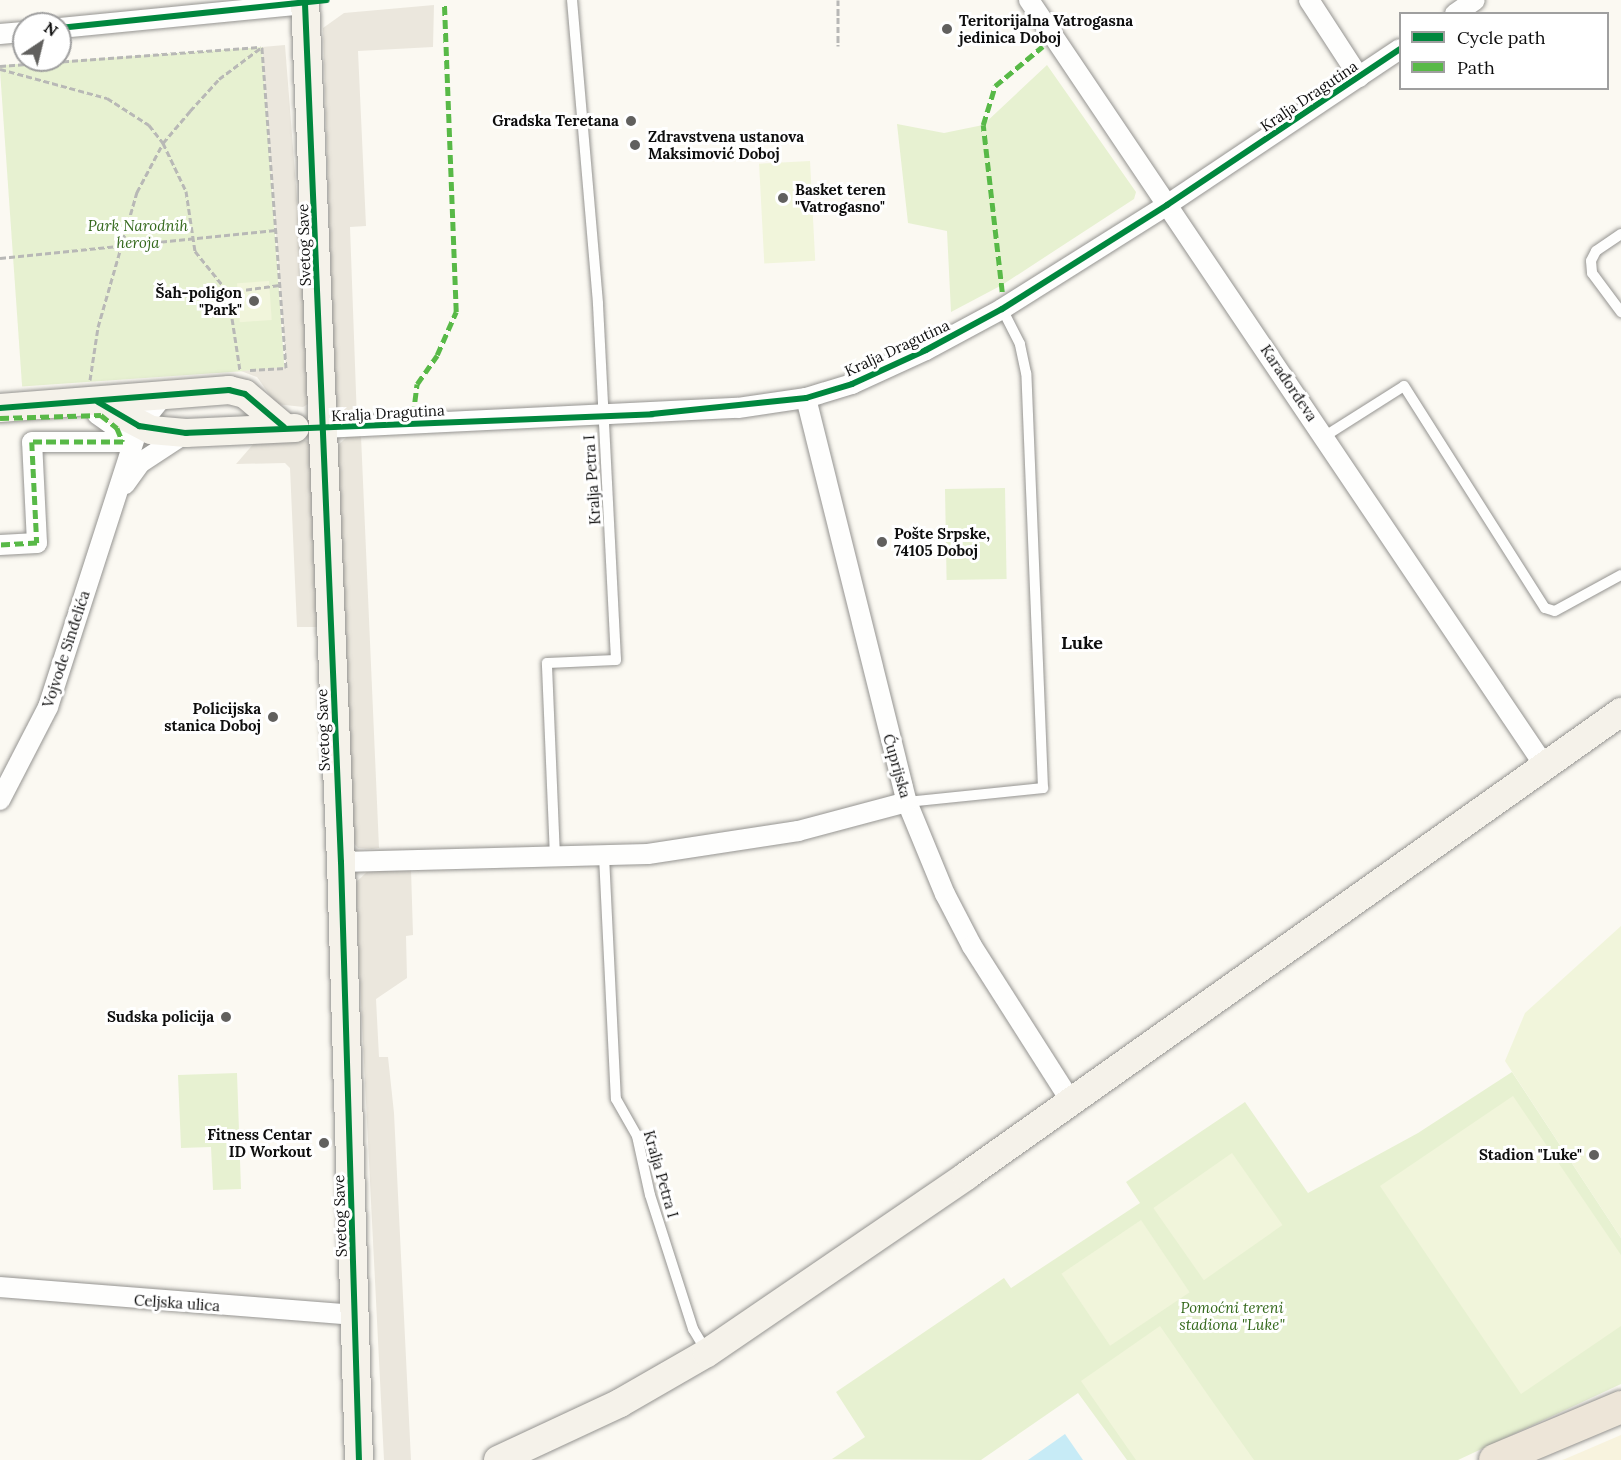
<!DOCTYPE html>
<meta charset="utf-8">
<style>
body{margin:0}
#map{position:relative;width:1621px;height:1460px;overflow:hidden;background:#fbf9f2;font-family:Lora,serif}
div>[style]{position:absolute}
.farmland>*{inset:0;background:#f8f3de}
.green>*{inset:0;background:#e7f1d1;transform-origin:0 0}
.pitch>*{inset:0;background:#f1f5db;transform-origin:0 0}
.plaza>*{inset:0;background:#ebe7dd}
.water>*{inset:0;background:#c7ebf6}
.path>*{height:3px;margin-top:-1.5px;transform-origin:0;background:repeating-linear-gradient(90deg,#b8b8b6 0 6px,transparent 0 9px)}
.roads{filter:drop-shadow(0 0 2px #959491) drop-shadow(0 0 2px #959491)}
.lane>*{height:10px;margin:-5px;padding:0 5px;transform-origin:5px;border-radius:5px;background:#fefefd}
.street>*{height:20px;margin:-10px;padding:0 10px;transform-origin:10px;border-radius:10px;background:#fefefd}
.secondary>*{height:28px;margin:-14px;padding:0 14px;transform-origin:14px;border-radius:14px;background:#f5f2ea}
.primary>*{height:32px;margin:-16px;padding:0 16px;transform-origin:16px;border-radius:16px;background:#ede5d8}
.quiet>*{height:4.5px;margin-top:-2.25px;transform-origin:0;background:repeating-linear-gradient(90deg,#58b947 0 9px,transparent 0 13.5px)}
.cycleway>*{height:6px;margin:-3px;padding:0 3px;transform-origin:3px;border-radius:3px;background:#00873e}
.dots>*{width:16px;height:16px;translate:-50% -50%;box-sizing:border-box;border:3px solid #fff;border-radius:50%}
span{translate:-50% -50%;white-space:nowrap;text-align:center;line-height:1.15;-webkit-text-stroke:6px #fff;paint-order:stroke}
.poi-label{font-size:15px;color:#0e0e0e;font-weight:700}
.left{translate:0 -50%;text-align:left}
.right{translate:-100% -50%;text-align:right}
.street-label{font-size:15px;color:#0e0e0e}
.park-label{font-size:15px;color:#33681b;font-style:italic}
.quarter-label{font-size:18px;color:#0e0e0e;font-weight:700}
.legend{position:absolute;left:1399px;top:12px;width:210px;height:78px;box-sizing:border-box;background:#fff;border:2px solid #9f9f9f;margin:0;padding:8px 10px;list-style:none;font-size:18px;color:#0e0e0e}
.legend li{display:flex;align-items:center;gap:12px;height:30px}
.legend b{width:30px;border:2px solid #9f9f9f}
.north{position:absolute;left:12px;top:12px;width:60px;height:60px;box-sizing:border-box;background:#fff;border:2px solid #9f9f9f;border-radius:50%;rotate:35deg;font-size:16px;font-weight:700;line-height:24px;text-align:center;color:#0e0e0e}
.north::after{content:'';display:block;margin:auto;width:21px;height:27px;background:#61605e;clip-path:polygon(50% 0,100% 100%,50% 72%,0 100%)}
</style>
<div id="map">
<div class="farmland">
<div style="clip-path:polygon(1621px 1435px,1621px 1460px,1562px 1460px,1565px 1459px)"></div>
</div>
<div class="green">
<div style="left:262px;top:47px;width:322px;height:263px;rotate:86deg"></div>
<div style="clip-path:polygon(1047px 65px,1136px 192px,1134px 199px,1002px 285px,951px 312px,947px 231px,908px 223px,897px 124px,944px 133px,983px 125px)"></div>
<div style="left:1005px;top:488px;width:91px;height:60px;rotate:89deg"></div>
<div style="clip-path:polygon(1512px 1072px,1621px 1238px,1621px 1384px,1458px 1460px,1127px 1460px,1078px 1393px,981px 1460px,832px 1459px,865px 1437px,836px 1392px,1004px 1278px,1011px 1288px,1140px 1203px,1126px 1182px,1245px 1102px,1308px 1193px,1418px 1133px)"></div>
<div style="clip-path:polygon(237px 1073px,241px 1189px,213px 1190px,211px 1147px,181px 1148px,178px 1075px)"></div>
</div>
<div class="pitch">
<div style="left:810px;top:161px;width:100px;height:51px;rotate:87deg"></div>
<div style="left:269px;top:281px;width:39px;height:32px;rotate:86deg"></div>
<div style="clip-path:polygon(1621px 926px,1621px 1238px,1505px 1061px,1525px 1013px)"></div>
<div style="clip-path:polygon(1513px 1096px,1621px 1255px,1621px 1326px,1521px 1394px,1380px 1186px)"></div>
<div style="left:1232px;top:1153px;width:88px;height:96px;rotate:55deg"></div>
<div style="left:1141px;top:1220px;width:87px;height:96px;rotate:56deg"></div>
<div style="clip-path:polygon(1160px 1326px,1210px 1398px,1254px 1460px,1136px 1460px,1106px 1417px,1081px 1381px)"></div>
</div>
<div class="plaza">
<div style="clip-path:polygon(434px 5px,433px 47px,358px 51px,366px 226px,350px 227px,357px 420px,347px 419px,335px 411px,323px 28px,344px 13px)"></div>
<div style="clip-path:polygon(285px 45px,310px 366px,308px 404px,303px 407px,276px 404px,257px 377px,241px 371px,286px 367px,262px 47px)"></div>
<div style="clip-path:polygon(361px 436px,379px 848px,372px 849px,358px 848px,352px 841px,337px 446px,347px 437px)"></div>
<div style="clip-path:polygon(301px 438px,309px 442px,321px 627px,297px 627px,290px 468px,285px 463px,236px 464px,256px 441px)"></div>
<div style="clip-path:polygon(411px 869px,413px 935px,406px 936px,407px 978px,376px 999px,379px 1057px,388px 1057px,394px 1113px,411px 1460px,384px 1460px,355px 883px,367px 872px)"></div>
</div>
<div class="water">
<div style="clip-path:polygon(1065px 1434px,1083px 1460px,1028px 1460px)"></div>
</div>
<div class="path">
<div style="left:838px;top:0;width:46px;rotate:90deg"></div>
<div style="left:0;top:66px;width:261px;rotate:-4.2deg"></div>
<div style="left:0;top:69px;width:111px;rotate:15.2deg"></div>
<div style="left:107px;top:98px;width:50px;rotate:32.7deg"></div>
<div style="left:149px;top:125px;width:23px;rotate:52deg"></div>
<div style="left:163px;top:143px;width:53px;rotate:64.4deg"></div>
<div style="left:186px;top:191px;width:61px;rotate:81.5deg"></div>
<div style="left:195px;top:251px;width:53px;rotate:51.2deg"></div>
<div style="left:228px;top:292px;width:79px;rotate:81.3deg"></div>
<div style="left:0;top:258px;width:277px;rotate:-5.8deg"></div>
<div style="left:228px;top:292px;width:52px;rotate:-7.7deg"></div>
<div style="left:250px;top:370px;width:36px;rotate:-3deg"></div>
<div style="left:286px;top:368px;width:322px;rotate:-94.3deg"></div>
<div style="left:90px;top:380px;width:54px;rotate:-81.4deg"></div>
<div style="left:98px;top:327px;width:141px;rotate:-73.9deg"></div>
<div style="left:137px;top:192px;width:55px;rotate:-62deg"></div>
<div style="left:163px;top:143px;width:42px;rotate:-49.8deg"></div>
<div style="left:190px;top:111px;width:43px;rotate:-47.8deg"></div>
<div style="left:219px;top:79px;width:54px;rotate:-36.7deg"></div>
</div>
<div class="roads">
<div class="lane">
<div style="left:1621px;top:234px;width:30px;rotate:146deg"></div>
<div style="left:1596px;top:251px;width:11px;rotate:117deg"></div>
<div style="left:1591px;top:261px;width:12px;rotate:85deg"></div>
<div style="left:1592px;top:273px;width:49px;rotate:53.4deg"></div>
<div style="left:1325px;top:436px;width:93px;rotate:-32.3deg"></div>
<div style="left:1404px;top:386px;width:263px;rotate:57.6deg"></div>
<div style="left:1545px;top:608px;width:10px;rotate:17deg"></div>
<div style="left:1555px;top:611px;width:75px;rotate:-28.6deg"></div>
<div style="left:907px;top:802px;width:137px;rotate:-5.9deg"></div>
<div style="left:1043px;top:788px;width:415px;rotate:-92.3deg"></div>
<div style="left:1026px;top:373px;width:30px;rotate:-102deg"></div>
<div style="left:1020px;top:344px;width:39px;rotate:-117deg"></div>
<div style="left:604px;top:856px;width:243px;rotate:87.2deg"></div>
<div style="left:616px;top:1099px;width:43px;rotate:60.4deg"></div>
<div style="left:637px;top:1136px;width:60px;rotate:77.6deg"></div>
<div style="left:650px;top:1195px;width:141px;rotate:72.2deg"></div>
<div style="left:693px;top:1329px;width:26px;rotate:59deg"></div>
<div style="left:555px;top:857px;width:194px;rotate:-92.4deg"></div>
<div style="left:547px;top:663px;width:69px;rotate:-2.5deg"></div>
<div style="left:616px;top:660px;width:357px;rotate:-92.9deg"></div>
<div style="left:598px;top:303px;width:304px;rotate:-94.9deg"></div>
</div>
<div class="street">
<div style="left:1029px;top:0;width:926px;rotate:56.05deg"></div>
<div style="left:1309px;top:0;width:92px;rotate:57deg"></div>
<div style="left:1455px;top:14px;width:24px;rotate:-35deg"></div>
<div style="left:60px;top:28px;width:246px;rotate:-5.6deg"></div>
<div style="left:0;top:34px;width:24px;rotate:-5deg"></div>
<div style="left:806px;top:398px;width:416px;rotate:76deg"></div>
<div style="left:907px;top:802px;width:100px;rotate:67.6deg"></div>
<div style="left:945px;top:894px;width:59px;rotate:62.6deg"></div>
<div style="left:972px;top:946px;width:183px;rotate:57.5deg"></div>
<div style="left:323px;top:428px;width:415px;rotate:-2.8deg"></div>
<div style="left:738px;top:408px;width:69px;rotate:-8.4deg"></div>
<div style="left:806px;top:398px;width:48px;rotate:-16.9deg"></div>
<div style="left:852px;top:384px;width:81px;rotate:-24.7deg"></div>
<div style="left:926px;top:350px;width:86px;rotate:-28.3deg"></div>
<div style="left:1002px;top:309px;width:195px;rotate:-32.2deg"></div>
<div style="left:1167px;top:205px;width:280px;rotate:-33.8deg"></div>
<div style="left:125px;top:484px;width:26px;rotate:-54deg"></div>
<div style="left:140px;top:463px;width:55px;rotate:-33.1deg"></div>
<div style="left:0;top:545px;width:37px;rotate:-3deg"></div>
<div style="left:37px;top:543px;width:101px;rotate:-92.8deg"></div>
<div style="left:32px;top:442px;width:91px"></div>
<div style="left:123px;top:442px;width:15px;rotate:-113deg"></div>
<div style="left:117px;top:428px;width:24px;rotate:-145deg"></div>
<div style="left:0;top:800px;width:105px;rotate:-62.7deg"></div>
<div style="left:48px;top:707px;width:295px;rotate:-72.1deg"></div>
<div style="left:139px;top:426px;width:38px;rotate:-51deg"></div>
<div style="left:341px;top:862px;width:307px;rotate:-1.5deg"></div>
<div style="left:648px;top:854px;width:152px;rotate:-8.7deg"></div>
<div style="left:798px;top:831px;width:113px;rotate:-14.9deg"></div>
<div style="left:0;top:1287px;width:356px;rotate:4.5deg"></div>
</div>
<div class="secondary">
<div style="left:305px;top:0;width:863px;rotate:87.61deg"></div>
<div style="left:341px;top:862px;width:598px;rotate:88.28deg"></div>
<div style="left:98px;top:402px;width:60px;rotate:27.8deg"></div>
<div style="left:151px;top:430px;width:35px;rotate:5deg"></div>
<div style="left:186px;top:433px;width:109px;rotate:-2.6deg"></div>
<div style="left:0;top:408px;width:230px;rotate:-4.5deg"></div>
<div style="left:229px;top:390px;width:16px;rotate:14deg"></div>
<div style="left:245px;top:394px;width:51px;rotate:40.2deg"></div>
<div style="left:498px;top:1460px;width:135px;rotate:-25deg"></div>
<div style="left:620px;top:1403px;width:100px;rotate:-29.9deg"></div>
<div style="left:707px;top:1353px;width:314px;rotate:-34.3deg"></div>
<div style="left:966px;top:1176px;width:803px;rotate:-35.31deg"></div>
</div>
<div class="primary">
<div style="left:1495px;top:1460px;width:137px;rotate:-22.8deg"></div>
</div>
</div>
<div class="quiet">
<div style="left:1002px;top:292px;width:168px;rotate:-96.5deg"></div>
<div style="left:983px;top:125px;width:41px;rotate:-72.9deg"></div>
<div style="left:995px;top:86px;width:62px;rotate:-39.8deg"></div>
<div style="left:413px;top:415px;width:31px;rotate:-83deg"></div>
<div style="left:417px;top:384px;width:35px;rotate:-55deg"></div>
<div style="left:437px;top:355px;width:47px;rotate:-66.2deg"></div>
<div style="left:456px;top:312px;width:308px;rotate:-92.2deg"></div>
<div style="left:0;top:418px;width:101px;rotate:-1.7deg"></div>
<div style="left:101px;top:415px;width:21px;rotate:39deg"></div>
<div style="left:117px;top:428px;width:15px;rotate:67deg"></div>
<div style="left:123px;top:442px;width:91px;rotate:180deg"></div>
<div style="left:32px;top:442px;width:101px;rotate:87.2deg"></div>
<div style="left:37px;top:543px;width:37px;rotate:177deg"></div>
</div>
<div class="cycleway">
<div style="left:305px;top:4px;width:859px;rotate:87.6deg"></div>
<div style="left:341px;top:862px;width:598px;rotate:88.28deg"></div>
<div style="left:60px;top:28px;width:268px;rotate:-6deg"></div>
<div style="left:98px;top:402px;width:48px;rotate:30.3deg"></div>
<div style="left:139px;top:426px;width:48px;rotate:8.5deg"></div>
<div style="left:186px;top:433px;width:466px;rotate:-2.3deg"></div>
<div style="left:652px;top:414px;width:155px;rotate:-5.9deg"></div>
<div style="left:806px;top:398px;width:48px;rotate:-16.9deg"></div>
<div style="left:852px;top:384px;width:81px;rotate:-24.7deg"></div>
<div style="left:926px;top:350px;width:86px;rotate:-28.3deg"></div>
<div style="left:1002px;top:309px;width:195px;rotate:-32.2deg"></div>
<div style="left:1167px;top:205px;width:280px;rotate:-33.8deg"></div>
<div style="left:0;top:408px;width:230px;rotate:-4.5deg"></div>
<div style="left:229px;top:390px;width:16px;rotate:14deg"></div>
<div style="left:245px;top:394px;width:51px;rotate:40.2deg"></div>
</div>
<div class="dots">
<div style="left:947px;top:29px;background:#61605e"></div>
<div style="left:631px;top:121px;background:#61605e"></div>
<div style="left:635px;top:145px;background:#61605e"></div>
<div style="left:783px;top:198px;background:#61605e"></div>
<div style="left:254px;top:301px;background:#61605e"></div>
<div style="left:882px;top:542px;background:#61605e"></div>
<div style="left:273px;top:717px;background:#61605e"></div>
<div style="left:226px;top:1017px;background:#61605e"></div>
<div style="left:324px;top:1143px;background:#61605e"></div>
<div style="left:1594px;top:1155px;background:#61605e"></div>
</div>
<div class="poi-label">
<span class="left" style="left:959px;top:29px">Teritorijalna Vatrogasna<br>jedinica Doboj</span>
<span class="right" style="left:619px;top:121px">Gradska Teretana</span>
<span class="left" style="left:648px;top:145px">Zdravstvena ustanova<br>Maksimović Doboj</span>
<span class="left" style="left:795px;top:198px">Basket teren<br>"Vatrogasno"</span>
<span class="right" style="left:242px;top:301px">Šah-poligon<br>"Park"</span>
<span class="left" style="left:894px;top:542px">Pošte Srpske,<br>74105 Doboj</span>
<span class="right" style="left:261px;top:717px">Policijska<br>stanica Doboj</span>
<span class="right" style="left:214px;top:1017px">Sudska policija</span>
<span class="right" style="left:312px;top:1143px">Fitness Centar<br>ID Workout</span>
<span class="right" style="left:1582px;top:1155px">Stadion "Luke"</span>
</div>
<div class="street-label">
<span style="left:1309px;top:96px;rotate:-34deg">Kralja Dragutina</span>
<span style="left:304px;top:245px;rotate:-92deg">Svetog Save</span>
<span style="left:897px;top:348px;rotate:-25deg">Kralja Dragutina</span>
<span style="left:1289px;top:383px;rotate:56deg">Karađorđeva</span>
<span style="left:388px;top:413px;rotate:-3deg">Kralja Dragutina</span>
<span style="left:592px;top:480px;rotate:-94deg">Kralja Petra I</span>
<span style="left:66px;top:649px;rotate:-72deg">Vojvode Sinđelića</span>
<span style="left:323px;top:730px;rotate:-92deg">Svetog Save</span>
<span style="left:897px;top:766px;rotate:74deg">Ćuprijska</span>
<span style="left:661px;top:1174px;rotate:74deg">Kralja Petra I</span>
<span style="left:340px;top:1216px;rotate:-92deg">Svetog Save</span>
<span style="left:177px;top:1303px;rotate:4deg">Celjska ulica</span>
</div>
<div class="park-label">
<span style="left:138px;top:234px">Park Narodnih<br>heroja</span>
<span style="left:1232px;top:1316px">Pomoćni tereni<br>stadiona "Luke"</span>
</div>
<div class="quarter-label">
<span style="left:1082px;top:643px">Luke</span>
</div>
<ul class="legend">
<li><b style="height:8px;background:#00873e"></b>Cycle path</li>
<li><b style="height:8px;background:#58b947"></b>Path</li>
</ul>
<div class="north">N</div>
</div>
